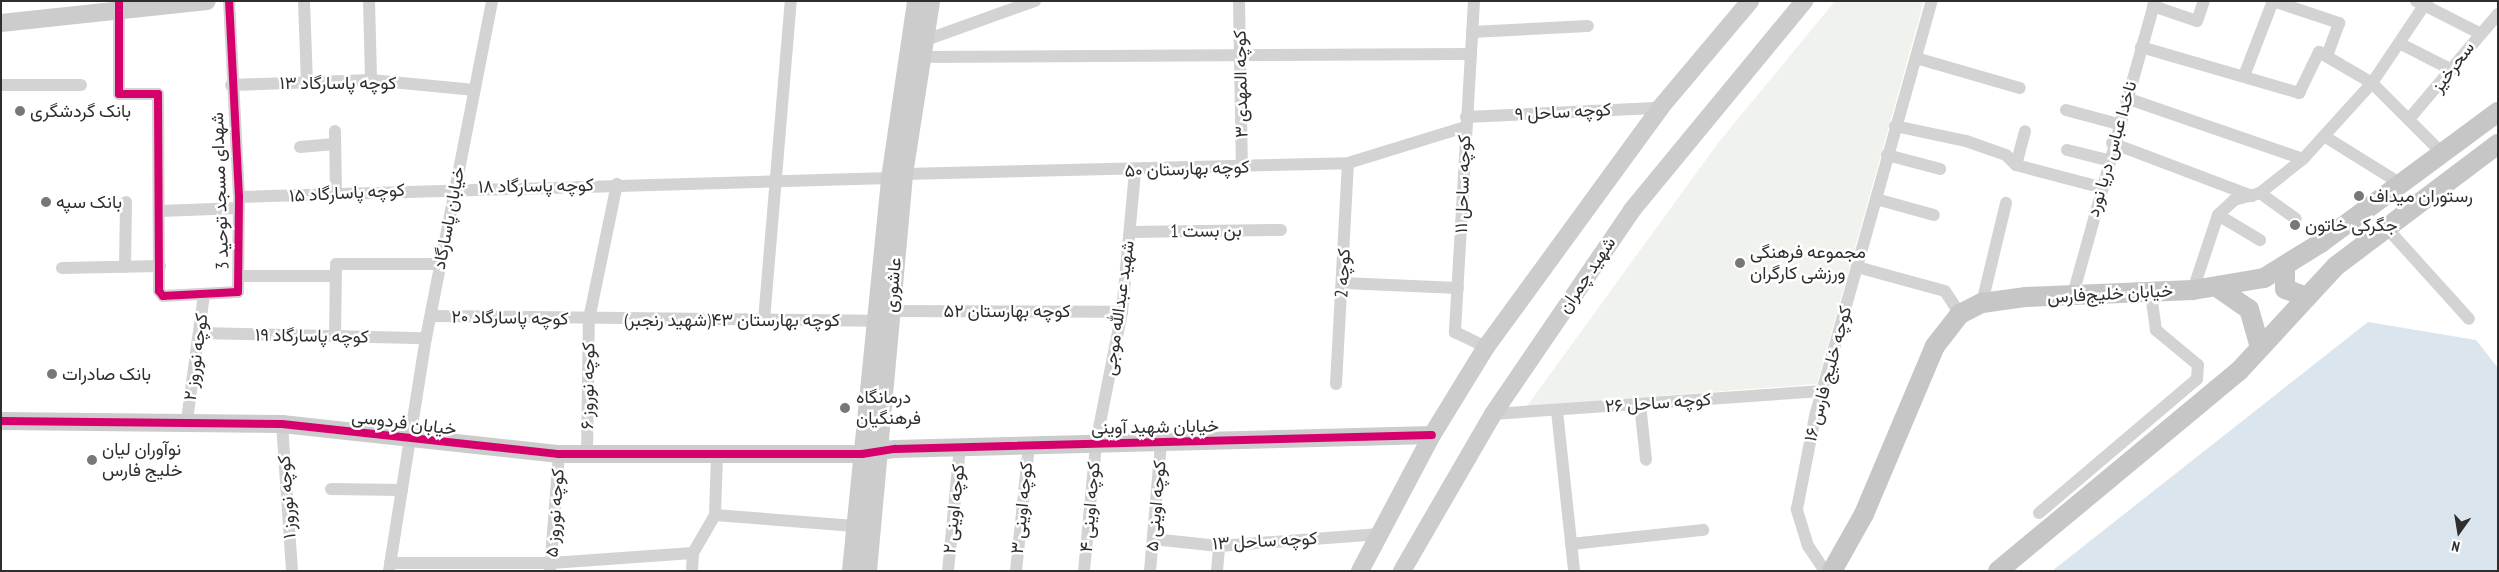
<!DOCTYPE html>
<meta charset="utf-8">
<style>
body{margin:0}
#map{position:relative;width:2499px;height:572px;overflow:hidden;background:#fff;font-family:"PT Sans Narrow",Vazirmatn,sans-serif}
div>[style]{position:absolute}
.green>*{inset:0;background:#f0f3ed}
.water>*{inset:0;background:#dbe5ee}
.street>*{height:12px;margin:-6px;padding:0 6px;transform-origin:6px;border-radius:6px;background:#d3d3d3}
.secondary>*{height:18px;margin:-9px;padding:0 9px;transform-origin:9px;border-radius:9px;background:#ccc}
.primary>*{height:20px;margin:-10px;padding:0 10px;transform-origin:10px;border-radius:10px;background:#c6c6c6}
.cycleway>*{height:8px;margin:-4px;padding:0 4px;transform-origin:4px;border-radius:4px;background:#d6006c}
.dots>*{width:14px;height:14px;translate:-50% -50%;box-sizing:border-box;border:2px solid #fff;border-radius:50%}
span{translate:-50% -50%;white-space:nowrap;text-align:center;line-height:1.15;-webkit-text-stroke:5px #fff;paint-order:stroke}
.street-label{font-size:18px;color:#2e2e2e}
.poi-label{font-size:18px;color:#2e2e2e}
.left{translate:0 -50%;text-align:left}
.frame{position:absolute;inset:0;border:2px solid #2e2e2e;pointer-events:none}
.north{position:absolute;left:2434px;top:507px;width:50px;height:50px;-webkit-text-stroke:4px #fff;paint-order:stroke;rotate:193deg;font-size:14px;font-weight:700;line-height:20px;text-align:center;color:#2e2e2e}
.north::after{content:'';display:block;margin:auto;width:18px;height:22px;background:#2e2e2e;clip-path:polygon(50% 0,100% 100%,50% 72%,0 100%)}
</style>
<div id="map">
<div class="green">
<div style="clip-path:polygon(1835px 1px,1924px 1px,1817px 384px,1527px 406px,1718px 143px)"></div>
</div>
<div class="water">
<div style="clip-path:polygon(2368px 322px,2476px 340px,2498px 368px,2498px 571px,2052px 571px)"></div>
</div>
<div class="street">
<div style="left:119px;top:1px;width:93px;rotate:90deg"></div>
<div style="left:119px;top:94px;width:39px"></div>
<div style="left:158px;top:94px;width:197px;rotate:89.7deg"></div>
<div style="left:159px;top:291px;width:6px;rotate:51deg"></div>
<div style="left:163px;top:296px;width:75px;rotate:-3.1deg"></div>
<div style="left:238px;top:292px;width:95px;rotate:-89.4deg"></div>
<div style="left:239px;top:197px;width:196px;rotate:-92.9deg"></div>
<div style="left:304px;top:1px;width:81px;rotate:87.9deg"></div>
<div style="left:369px;top:1px;width:79px;rotate:88.5deg"></div>
<div style="left:1239px;top:1px;width:166px;rotate:89deg"></div>
<div style="left:1474px;top:1px;width:332px;rotate:93.3deg"></div>
<div style="left:1455px;top:332px;width:34px;rotate:26deg"></div>
<div style="left:2273px;top:1px;width:70px;rotate:18.4deg"></div>
<div style="left:2339px;top:23px;width:35px;rotate:110deg"></div>
<div style="left:2416px;top:1px;width:71px;rotate:26.9deg"></div>
<div style="left:2153px;top:6px;width:46px;rotate:18.8deg"></div>
<div style="left:2197px;top:21px;width:21px;rotate:-71deg"></div>
<div style="left:1472px;top:32px;width:116px;rotate:-3deg"></div>
<div style="left:923px;top:41px;width:119px;rotate:-19.7deg"></div>
<div style="left:2401px;top:44px;width:57px;rotate:27deg"></div>
<div style="left:2141px;top:47px;width:165px;rotate:16.2deg"></div>
<div style="left:2299px;top:93px;width:46px;rotate:-64deg"></div>
<div style="left:2319px;top:52px;width:61px;rotate:30.3deg"></div>
<div style="left:2372px;top:83px;width:99px;rotate:45deg"></div>
<div style="left:920px;top:57px;width:551px;rotate:-0.31deg"></div>
<div style="left:1916px;top:58px;width:108px;rotate:16.1deg"></div>
<div style="left:2244px;top:76px;width:80px;rotate:-68.9deg"></div>
<div style="left:1px;top:85px;width:80px"></div>
<div style="left:231px;top:85px;width:140px;rotate:-2deg"></div>
<div style="left:371px;top:80px;width:104px;rotate:5.5deg"></div>
<div style="left:2126px;top:98px;width:187px;rotate:19deg"></div>
<div style="left:2066px;top:110px;width:54px;rotate:15.1deg"></div>
<div style="left:1466px;top:117px;width:194px;rotate:-2.7deg"></div>
<div style="left:2409px;top:119px;width:138px;rotate:-49.7deg"></div>
<div style="left:1895px;top:126px;width:73px;rotate:11.9deg"></div>
<div style="left:1966px;top:141px;width:42px;rotate:19.3deg"></div>
<div style="left:2006px;top:155px;width:14px;rotate:45deg"></div>
<div style="left:2016px;top:165px;width:87px;rotate:14.7deg"></div>
<div style="left:335px;top:131px;width:62px;rotate:89.1deg"></div>
<div style="left:2324px;top:136px;width:91px;rotate:31.9deg"></div>
<div style="left:2112px;top:143px;width:150px;rotate:20.7deg"></div>
<div style="left:300px;top:147px;width:35px;rotate:-5deg"></div>
<div style="left:2067px;top:150px;width:41px;rotate:14deg"></div>
<div style="left:1887px;top:155px;width:55px;rotate:14.8deg"></div>
<div style="left:2016px;top:165px;width:35px;rotate:-75deg"></div>
<div style="left:904px;top:174px;width:444px;rotate:-1.4deg"></div>
<div style="left:1348px;top:163px;width:122px;rotate:-17.1deg"></div>
<div style="left:2260px;top:193px;width:44px;rotate:35.8deg"></div>
<div style="left:239px;top:197px;width:651px;rotate:-1.67deg"></div>
<div style="left:1876px;top:199px;width:60px;rotate:15.4deg"></div>
<div style="left:160px;top:211px;width:79px;rotate:-2.2deg"></div>
<div style="left:2218px;top:215px;width:49px;rotate:30.8deg"></div>
<div style="left:2385px;top:226px;width:125px;rotate:47.9deg"></div>
<div style="left:1130px;top:232px;width:151px;rotate:-0.8deg"></div>
<div style="left:125px;top:267px;width:65px;rotate:-89.1deg"></div>
<div style="left:1857px;top:267px;width:91px;rotate:15.3deg"></div>
<div style="left:1945px;top:291px;width:27px;rotate:57deg"></div>
<div style="left:62px;top:268px;width:98px;rotate:-1.2deg"></div>
<div style="left:238px;top:276px;width:97px"></div>
<div style="left:1343px;top:283px;width:115px;rotate:2.5deg"></div>
<div style="left:2193px;top:290px;width:79px;rotate:-71.6deg"></div>
<div style="left:2218px;top:215px;width:22px;rotate:-43deg"></div>
<div style="left:2234px;top:200px;width:27px;rotate:-15deg"></div>
<div style="left:2260px;top:193px;width:55px;rotate:-38.3deg"></div>
<div style="left:2303px;top:159px;width:103px;rotate:-47.8deg"></div>
<div style="left:2372px;top:83px;width:99px;rotate:-56.1deg"></div>
<div style="left:2072px;top:298px;width:308px;rotate:-74.4deg"></div>
<div style="left:1982px;top:303px;width:103px;rotate:-76.5deg"></div>
<div style="left:891px;top:311px;width:231px;rotate:0.2deg"></div>
<div style="left:431px;top:316px;width:444px;rotate:0.6deg"></div>
<div style="left:764px;top:320px;width:320px;rotate:-85.2deg"></div>
<div style="left:199px;top:333px;width:227px;rotate:1.3deg"></div>
<div style="left:335px;top:336px;width:72px;rotate:-89.2deg"></div>
<div style="left:336px;top:264px;width:104px"></div>
<div style="left:1336px;top:384px;width:221px;rotate:-86.9deg"></div>
<div style="left:1640px;top:404px;width:56px;rotate:83.9deg"></div>
<div style="left:1557px;top:411px;width:161px;rotate:83.9deg"></div>
<div style="left:1493px;top:414px;width:330px;rotate:-4deg"></div>
<div style="left:187px;top:420px;width:127px;rotate:-82.3deg"></div>
<div style="left:282px;top:424px;width:147px;rotate:86.1deg"></div>
<div style="left:587px;top:454px;width:135px;rotate:-89.2deg"></div>
<div style="left:589px;top:319px;width:138px;rotate:-78.3deg"></div>
<div style="left:331px;top:489px;width:71px;rotate:0.8deg"></div>
<div style="left:2039px;top:513px;width:207px;rotate:-40.3deg"></div>
<div style="left:2197px;top:379px;width:14px;rotate:-86deg"></div>
<div style="left:2198px;top:365px;width:55px;rotate:-140.2deg"></div>
<div style="left:2156px;top:330px;width:37px;rotate:-98deg"></div>
<div style="left:715px;top:515px;width:140px;rotate:4.5deg"></div>
<div style="left:1153px;top:539px;width:66px;rotate:6.1deg"></div>
<div style="left:1219px;top:546px;width:158px;rotate:-4.3deg"></div>
<div style="left:1571px;top:544px;width:133px;rotate:-6.1deg"></div>
<div style="left:390px;top:563px;width:161px"></div>
<div style="left:551px;top:563px;width:142px;rotate:-4deg"></div>
<div style="left:389px;top:571px;width:236px;rotate:-81deg"></div>
<div style="left:426px;top:338px;width:343px;rotate:-78.9deg"></div>
<div style="left:550px;top:571px;width:117px;rotate:-85.6deg"></div>
<div style="left:692px;top:571px;width:18px;rotate:-87deg"></div>
<div style="left:693px;top:553px;width:44px;rotate:-59.9deg"></div>
<div style="left:715px;top:515px;width:60px;rotate:-88.1deg"></div>
<div style="left:948px;top:571px;width:125px;rotate:-84.5deg"></div>
<div style="left:1016px;top:571px;width:127px;rotate:-84.1deg"></div>
<div style="left:1084px;top:571px;width:129px;rotate:-84.6deg"></div>
<div style="left:1096px;top:443px;width:134px;rotate:-78.8deg"></div>
<div style="left:1122px;top:312px;width:141px;rotate:-84.7deg"></div>
<div style="left:1150px;top:571px;width:129px;rotate:-85.1deg"></div>
<div style="left:1217px;top:571px;width:25px;rotate:-85deg"></div>
<div style="left:1825px;top:571px;width:30px;rotate:-124deg"></div>
<div style="left:1808px;top:546px;width:39px;rotate:-107deg"></div>
<div style="left:1797px;top:509px;width:95px;rotate:-79deg"></div>
<div style="left:1815px;top:416px;width:431px;rotate:-74.3deg"></div>
</div>
<div class="secondary">
<div style="left:1px;top:23px;width:207px;rotate:-6.1deg"></div>
<div style="left:1px;top:421px;width:281px;rotate:0.6deg"></div>
<div style="left:282px;top:424px;width:279px;rotate:6.2deg"></div>
<div style="left:559px;top:454px;width:303px"></div>
<div style="left:862px;top:454px;width:33px;rotate:-9deg"></div>
<div style="left:895px;top:449px;width:537px;rotate:-1.49deg"></div>
<div style="left:851px;top:571px;width:395px;rotate:-84.3deg"></div>
<div style="left:890px;top:178px;width:179px;rotate:-81.6deg"></div>
<div style="left:868px;top:571px;width:399px;rotate:-84.8deg"></div>
<div style="left:904px;top:174px;width:175px;rotate:-81.1deg"></div>
<div style="left:1360px;top:571px;width:154px;rotate:-62.1deg"></div>
<div style="left:1432px;top:435px;width:103px;rotate:-58.5deg"></div>
<div style="left:1486px;top:347px;width:296px;rotate:-53.9deg"></div>
<div style="left:1660px;top:108px;width:140px;rotate:-49.9deg"></div>
<div style="left:1402px;top:571px;width:181px;rotate:-59.9deg"></div>
<div style="left:1493px;top:414px;width:247px;rotate:-55.7deg"></div>
<div style="left:1632px;top:210px;width:271px;rotate:-50.5deg"></div>
</div>
<div class="primary">
<div style="left:2285px;top:266px;width:23px;rotate:90deg"></div>
<div style="left:2285px;top:289px;width:23px;rotate:20deg"></div>
<div style="left:2217px;top:287px;width:39px;rotate:35deg"></div>
<div style="left:2249px;top:309px;width:40px;rotate:74deg"></div>
<div style="left:1832px;top:571px;width:65px;rotate:-60.7deg"></div>
<div style="left:1864px;top:514px;width:182px;rotate:-67.1deg"></div>
<div style="left:1935px;top:346px;width:41px;rotate:-52deg"></div>
<div style="left:1960px;top:314px;width:25px;rotate:-27deg"></div>
<div style="left:1982px;top:303px;width:43px;rotate:-7.9deg"></div>
<div style="left:2025px;top:297px;width:168px;rotate:-2.4deg"></div>
<div style="left:2193px;top:290px;width:72px;rotate:-9.6deg"></div>
<div style="left:2264px;top:278px;width:68px;rotate:-31.8deg"></div>
<div style="left:2322px;top:242px;width:219px;rotate:-36.5deg"></div>
<div style="left:1998px;top:571px;width:313px;rotate:-39.7deg"></div>
<div style="left:2239px;top:371px;width:143px;rotate:-47.3deg"></div>
<div style="left:2336px;top:266px;width:203px;rotate:-37deg"></div>
</div>
<div class="cycleway">
<div style="left:119px;top:1px;width:93px;rotate:90deg"></div>
<div style="left:119px;top:94px;width:39px"></div>
<div style="left:158px;top:94px;width:197px;rotate:89.7deg"></div>
<div style="left:159px;top:291px;width:6px;rotate:51deg"></div>
<div style="left:163px;top:296px;width:75px;rotate:-3.1deg"></div>
<div style="left:238px;top:292px;width:95px;rotate:-89.4deg"></div>
<div style="left:239px;top:197px;width:196px;rotate:-92.9deg"></div>
<div style="left:1px;top:421px;width:281px;rotate:0.6deg"></div>
<div style="left:282px;top:424px;width:279px;rotate:6.2deg"></div>
<div style="left:559px;top:454px;width:303px"></div>
<div style="left:862px;top:454px;width:33px;rotate:-9deg"></div>
<div style="left:895px;top:449px;width:537px;rotate:-1.49deg"></div>
</div>
<div class="dots">
<div style="left:20px;top:111px;background:#777"></div>
<div style="left:2359px;top:196px;background:#777"></div>
<div style="left:46px;top:202px;background:#777"></div>
<div style="left:2295px;top:225px;background:#777"></div>
<div style="left:1740px;top:263px;background:#777"></div>
<div style="left:52px;top:374px;background:#777"></div>
<div style="left:845px;top:408px;background:#777"></div>
<div style="left:92px;top:460px;background:#777"></div>
</div>
<div class="street-label">
<span style="left:2453px;top:67px;rotate:-53deg">سحرخیز</span>
<span style="left:338px;top:83px">کوچه پاسارگاد ۱۳</span>
<span style="left:1241px;top:84px;rotate:-91deg">کوچه المهدی ۳</span>
<span style="left:1563px;top:112px;rotate:-3deg">کوچه ساحل ۹</span>
<span style="left:2112px;top:149px;rotate:-74deg">ناخدا عباس دریا نورد</span>
<span style="left:1187px;top:169px;rotate:-2deg">کوچه بهارستان ۵۰</span>
<span style="left:1463px;top:184px;rotate:-88deg">کوچه ساحل ۱۱</span>
<span style="left:536px;top:186px;rotate:-1deg">کوچه پاسارگاد ۱۸</span>
<span style="left:220px;top:191px;rotate:-92deg">شهدای مسجد توحید 3</span>
<span style="left:347px;top:193px;rotate:-3deg">کوچه پاسارگاد ۱۵</span>
<span style="left:449px;top:218px;rotate:-79deg">خیابان پاسارگاد</span>
<span style="left:1206px;top:231px;rotate:-1deg">بن بست 1</span>
<span style="left:1343px;top:273px;rotate:-87deg">کوچه 2</span>
<span style="left:1587px;top:275px;rotate:-56deg">شهید چمران</span>
<span style="left:893px;top:285px;rotate:-85deg">عاشوری</span>
<span style="left:2110px;top:294px;rotate:-3deg">خیابان خلیج‌فارس</span>
<span style="left:1119px;top:308px;rotate:-82deg">شهید عبدالله موجی</span>
<span style="left:1007px;top:311px">کوچه بهارستان ۵۲</span>
<span style="left:510px;top:318px;rotate:1deg">کوچه پاسارگاد ۲۰</span>
<span style="left:732px;top:320px">کوچه بهارستان ۴۳(شهید رنجبر)</span>
<span style="left:312px;top:336px;rotate:1deg">کوچه پاسارگاد ۱۹</span>
<span style="left:196px;top:357px;rotate:-82deg">کوچه نوروز ۲</span>
<span style="left:1828px;top:374px;rotate:-75deg">کوچه خلیج فارس ۱۶</span>
<span style="left:588px;top:386px;rotate:-89deg">کوچه نوروز ۶</span>
<span style="left:1658px;top:403px;rotate:-4deg">کوچه ساحل ۲۶</span>
<span style="left:404px;top:423px;rotate:7deg">خیابان فردوسی</span>
<span style="left:1155px;top:427px;rotate:-1deg">خیابان شهید آوینی</span>
<span style="left:287px;top:497px;rotate:-94deg">کوچه نوروز ۱</span>
<span style="left:1156px;top:506px;rotate:-85deg">کوچه اوینی ۵</span>
<span style="left:1090px;top:507px;rotate:-85deg">کوچه اوینی ۴</span>
<span style="left:1022px;top:508px;rotate:-84deg">کوچه اوینی ۳</span>
<span style="left:954px;top:509px;rotate:-84deg">کوچه اوینی ۲</span>
<span style="left:555px;top:513px;rotate:-86deg">کوچه نوروز ۵</span>
<span style="left:1265px;top:541px;rotate:-3deg">کوچه ساحل ۱۳</span>
</div>
<div class="poi-label">
<span class="left" style="left:30px;top:111px">بانک گردشگری</span>
<span class="left" style="left:2369px;top:196px">رستوران میداف</span>
<span class="left" style="left:56px;top:202px">بانک سپه</span>
<span class="left" style="left:2305px;top:225px">جگرکی خاتون</span>
<span class="left" style="left:1750px;top:263px">مجموعه فرهنگی<br>ورزشی کارگران</span>
<span class="left" style="left:62px;top:374px">بانک صادرات</span>
<span class="left" style="left:856px;top:408px">درمانگاه<br>فرهنگیان</span>
<span class="left" style="left:102px;top:460px">نوآوران لیان<br>خلیج فارس</span>
</div>
<div class="frame"></div>
<div class="north">N</div>
</div>
